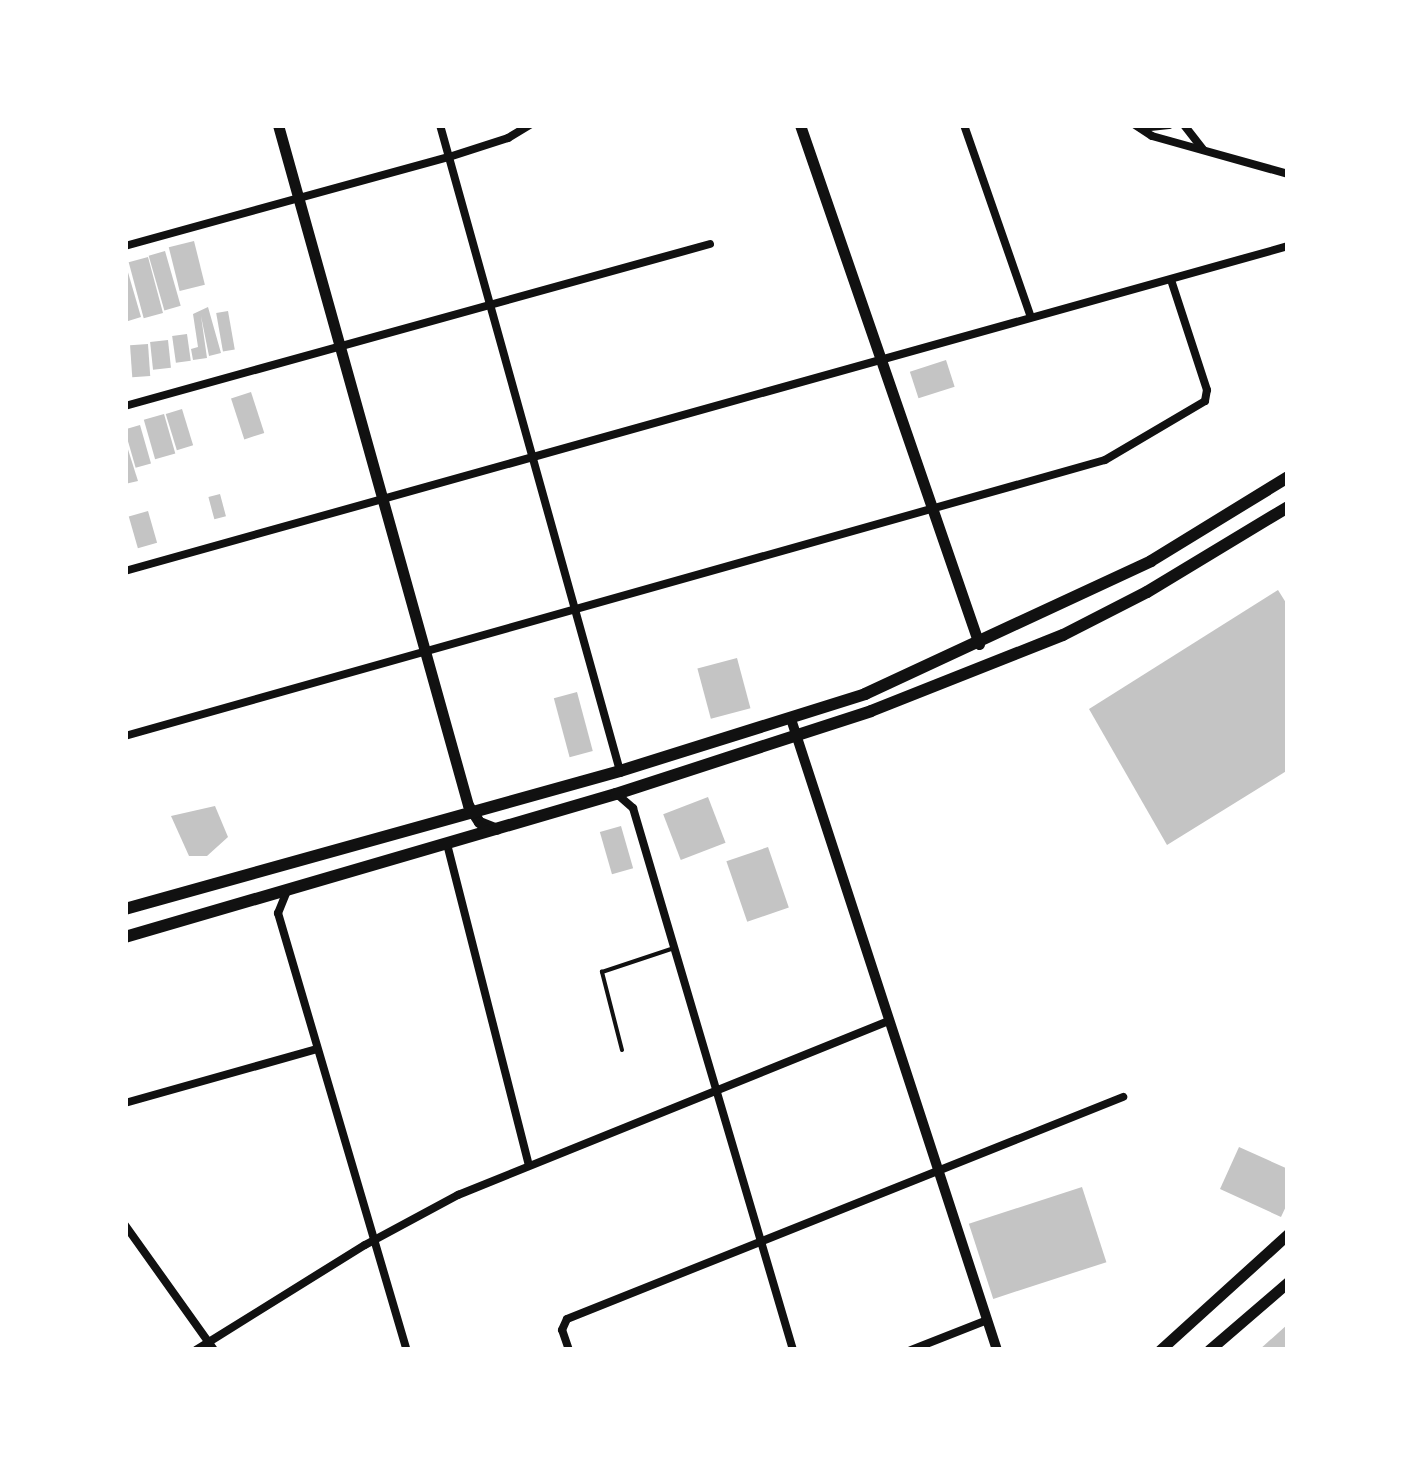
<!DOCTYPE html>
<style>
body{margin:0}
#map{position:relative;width:1413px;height:1475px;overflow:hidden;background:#fff;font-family:"Varela Round",sans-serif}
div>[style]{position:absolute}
.building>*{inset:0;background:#c4c4c4;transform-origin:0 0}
.service>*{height:4px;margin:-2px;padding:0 2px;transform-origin:2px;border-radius:2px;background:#111}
.minor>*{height:8px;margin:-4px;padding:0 4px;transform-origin:4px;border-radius:4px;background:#111}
.tertiary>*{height:10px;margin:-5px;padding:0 5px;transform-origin:5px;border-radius:5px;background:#111}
.secondary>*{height:11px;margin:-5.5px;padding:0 5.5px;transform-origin:5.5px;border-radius:5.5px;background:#111}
.primary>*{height:12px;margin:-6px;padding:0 6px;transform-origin:6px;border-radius:6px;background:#111}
span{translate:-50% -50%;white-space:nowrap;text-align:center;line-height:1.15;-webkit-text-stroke:10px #fff;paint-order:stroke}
.frame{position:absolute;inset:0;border:128px solid #fff;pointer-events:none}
</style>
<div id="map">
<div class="building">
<div style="left:194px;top:241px;width:45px;height:26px;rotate:76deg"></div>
<div style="left:165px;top:251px;width:57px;height:17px;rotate:74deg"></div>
<div style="left:148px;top:257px;width:58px;height:20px;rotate:75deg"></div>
<div style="clip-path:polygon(125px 262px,141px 317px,125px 322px)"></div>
<div style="clip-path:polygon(208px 307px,221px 353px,209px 356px,201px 316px,207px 358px,193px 360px,191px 349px,198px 347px,193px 314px)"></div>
<div style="left:228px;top:311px;width:39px;height:12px;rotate:80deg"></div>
<div style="left:187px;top:334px;width:27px;height:15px;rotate:82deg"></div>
<div style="left:168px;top:340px;width:28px;height:18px;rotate:84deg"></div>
<div style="left:148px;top:344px;width:32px;height:18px;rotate:86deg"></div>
<div style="left:946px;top:360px;width:28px;height:38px;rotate:72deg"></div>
<div style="left:251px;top:392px;width:43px;height:21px;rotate:72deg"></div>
<div style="left:182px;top:409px;width:38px;height:17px;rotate:73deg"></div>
<div style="left:164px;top:414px;width:41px;height:21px;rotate:74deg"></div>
<div style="left:140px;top:425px;width:40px;height:16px;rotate:74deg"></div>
<div style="clip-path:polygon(125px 440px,138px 481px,125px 484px)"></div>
<div style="left:220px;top:494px;width:23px;height:12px;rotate:75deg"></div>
<div style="left:148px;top:511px;width:33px;height:20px;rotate:74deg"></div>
<div style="clip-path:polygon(1278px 590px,1288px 606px,1288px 770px,1167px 845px,1089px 709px)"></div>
<div style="left:737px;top:658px;width:52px;height:41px;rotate:75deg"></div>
<div style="left:577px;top:692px;width:61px;height:24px;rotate:75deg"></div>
<div style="left:708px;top:797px;width:49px;height:48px;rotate:69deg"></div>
<div style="clip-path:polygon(215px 806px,228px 837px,207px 856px,189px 856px,171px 816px)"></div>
<div style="left:621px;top:826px;width:44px;height:22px;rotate:74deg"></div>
<div style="left:768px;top:847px;width:64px;height:44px;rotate:71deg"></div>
<div style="clip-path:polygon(1239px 1147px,1288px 1169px,1288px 1202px,1281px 1217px,1220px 1189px)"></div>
<div style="left:1082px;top:1187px;width:79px;height:119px;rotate:72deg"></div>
<div style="clip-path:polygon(1288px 1324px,1288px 1350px,1259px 1350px)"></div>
</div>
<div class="service">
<div style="left:622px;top:1050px;width:81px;rotate:-104.4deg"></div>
<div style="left:602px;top:972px;width:76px;rotate:-18.4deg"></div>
</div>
<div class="minor">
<div style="left:440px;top:125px;width:671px;rotate:74.43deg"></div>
<div style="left:964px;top:125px;width:203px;rotate:70.8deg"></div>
<div style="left:1135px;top:125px;width:20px;rotate:33deg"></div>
<div style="left:1152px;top:136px;width:141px;rotate:15.6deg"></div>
<div style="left:1184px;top:125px;width:31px;rotate:52deg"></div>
<div style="left:1141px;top:128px;width:28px;rotate:-6deg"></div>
<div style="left:125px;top:246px;width:336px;rotate:-15.4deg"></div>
<div style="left:449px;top:157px;width:62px;rotate:-17.9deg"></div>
<div style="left:508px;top:138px;width:26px;rotate:-31deg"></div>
<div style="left:125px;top:406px;width:607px;rotate:-15.48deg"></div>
<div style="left:125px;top:571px;width:1208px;rotate:-15.61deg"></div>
<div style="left:125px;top:736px;width:1018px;rotate:-15.73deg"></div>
<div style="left:1105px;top:460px;width:116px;rotate:-30.5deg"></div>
<div style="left:1205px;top:401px;width:11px;rotate:-80deg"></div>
<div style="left:1207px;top:390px;width:116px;rotate:-108.1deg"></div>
<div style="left:618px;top:795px;width:20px;rotate:41deg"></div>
<div style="left:633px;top:808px;width:565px;rotate:73.55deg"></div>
<div style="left:447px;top:844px;width:331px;rotate:75.7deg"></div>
<div style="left:287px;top:891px;width:24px;rotate:112deg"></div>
<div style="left:278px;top:913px;width:456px;rotate:73.6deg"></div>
<div style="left:125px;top:1103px;width:199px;rotate:-15.7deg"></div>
<div style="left:125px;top:1225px;width:153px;rotate:54.5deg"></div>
<div style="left:196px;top:1350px;width:199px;rotate:-31.9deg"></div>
<div style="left:365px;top:1245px;width:106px;rotate:-28.3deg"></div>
<div style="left:458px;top:1195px;width:465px;rotate:-22deg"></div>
<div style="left:569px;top:1350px;width:21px;rotate:-109deg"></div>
<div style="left:562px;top:1330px;width:12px;rotate:-66deg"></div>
<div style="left:567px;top:1319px;width:599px;rotate:-21.77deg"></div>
<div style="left:911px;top:1350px;width:82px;rotate:-21.5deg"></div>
</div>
<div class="tertiary">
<div style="left:791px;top:719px;width:664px;rotate:71.92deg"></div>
</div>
<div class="secondary">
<div style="left:278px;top:125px;width:706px;rotate:74.39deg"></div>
<div style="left:468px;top:805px;width:20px;rotate:57deg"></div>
<div style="left:479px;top:822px;width:19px;rotate:21deg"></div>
<div style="left:800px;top:125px;width:549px;rotate:70.97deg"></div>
<div style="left:1160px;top:1350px;width:173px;rotate:-42.2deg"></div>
<div style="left:1209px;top:1350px;width:104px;rotate:-40.7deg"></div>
</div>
<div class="primary">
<div style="left:125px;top:909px;width:514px;rotate:-15.58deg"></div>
<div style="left:620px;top:771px;width:257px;rotate:-17.4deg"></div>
<div style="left:865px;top:694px;width:315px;rotate:-24.9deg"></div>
<div style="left:1151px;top:561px;width:161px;rotate:-31.5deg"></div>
<div style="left:125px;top:937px;width:511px;rotate:-16.24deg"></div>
<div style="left:616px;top:794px;width:268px;rotate:-18deg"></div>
<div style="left:871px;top:711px;width:206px;rotate:-21.6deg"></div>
<div style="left:1063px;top:635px;width:94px;rotate:-27.1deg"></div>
<div style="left:1147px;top:592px;width:165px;rotate:-31.1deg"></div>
</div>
<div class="frame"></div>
</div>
